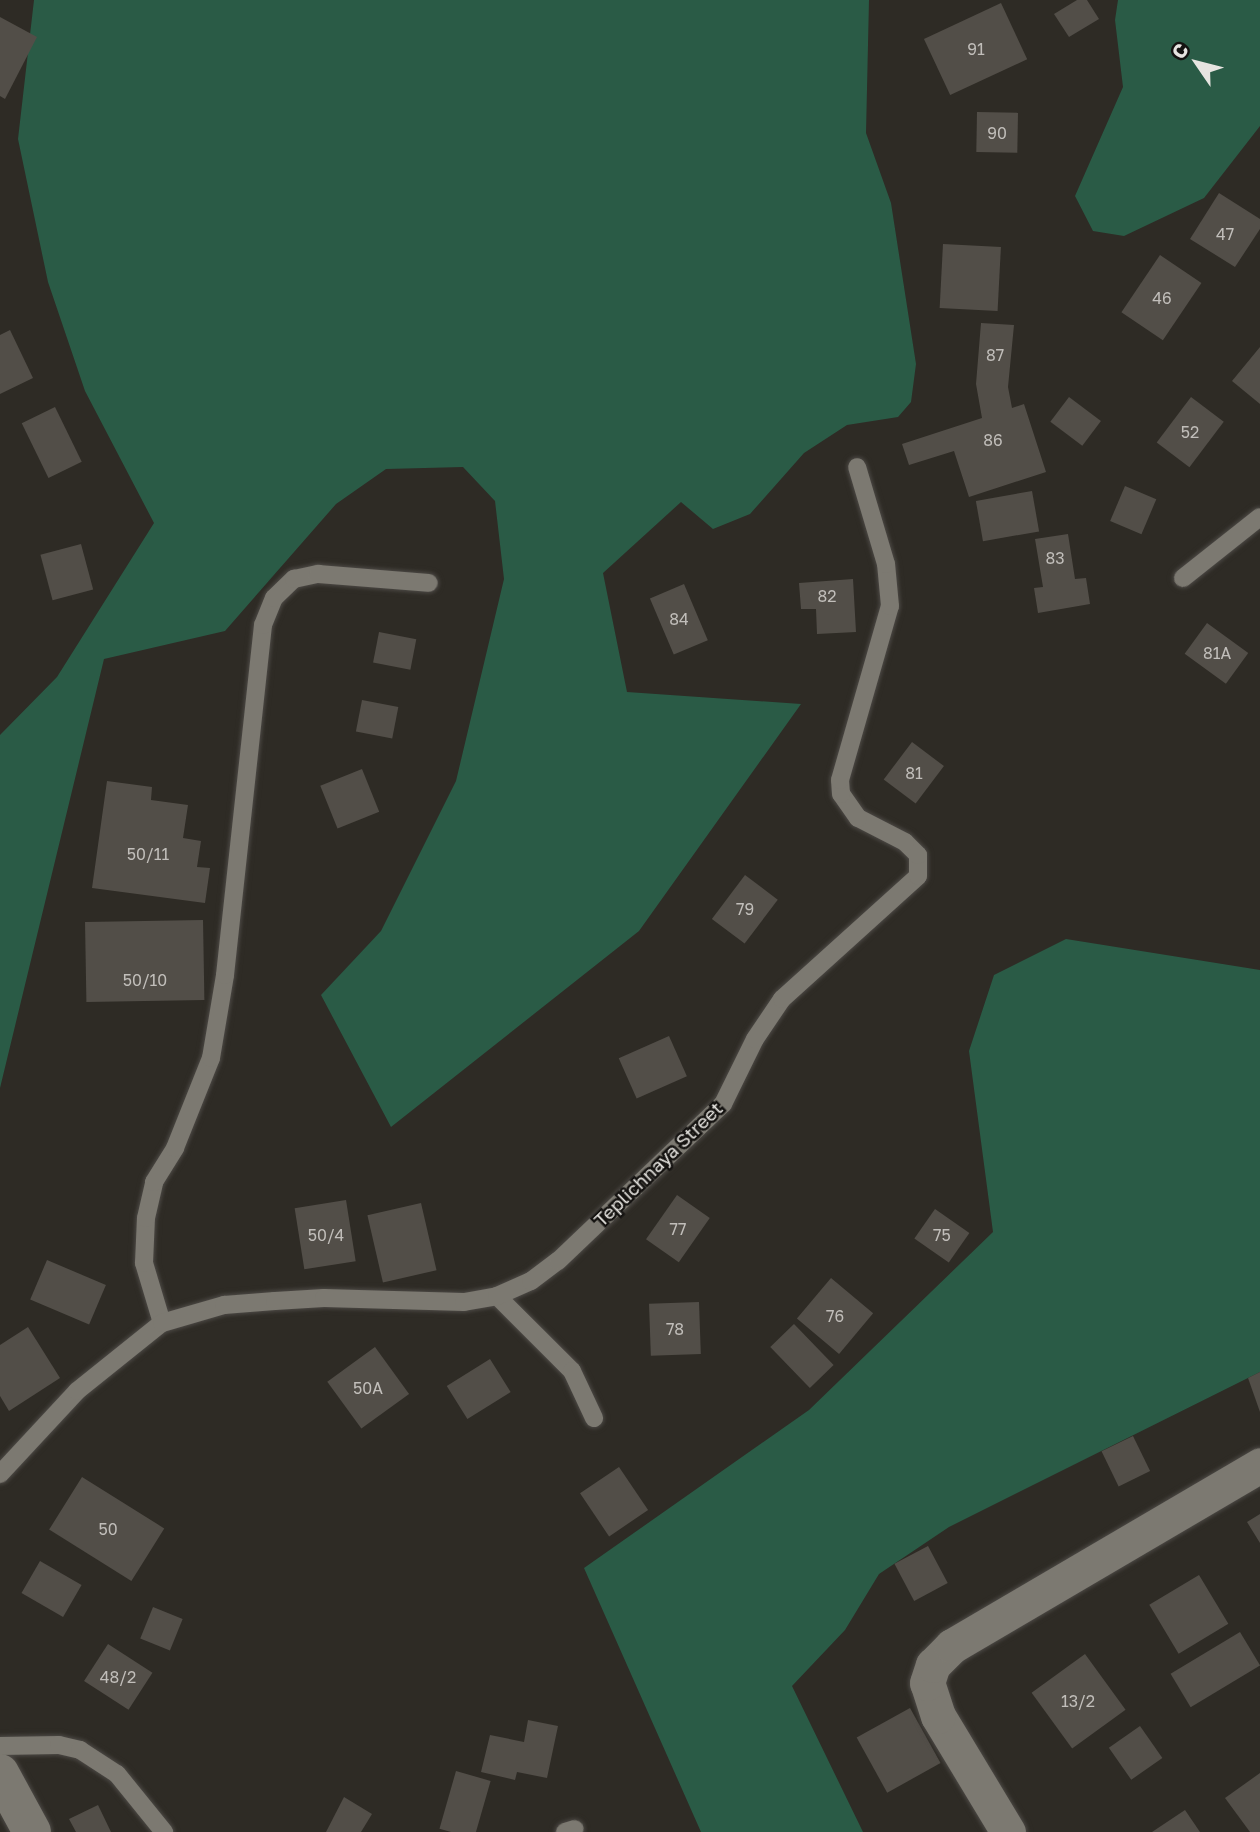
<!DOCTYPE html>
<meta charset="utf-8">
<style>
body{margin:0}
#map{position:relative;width:1260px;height:1832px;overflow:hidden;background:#2e2b25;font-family:"Golos Text",sans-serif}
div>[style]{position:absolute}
.green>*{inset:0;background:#2a5b46}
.building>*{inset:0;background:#524e48;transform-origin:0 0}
.roads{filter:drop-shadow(0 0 2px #4c4945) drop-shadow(0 0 2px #4c4945)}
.lane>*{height:18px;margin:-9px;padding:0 9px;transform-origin:9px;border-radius:9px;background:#7c7971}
.street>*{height:35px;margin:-17.5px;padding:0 17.5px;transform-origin:17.5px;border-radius:17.5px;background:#7c7971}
.secondary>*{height:38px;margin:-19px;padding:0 19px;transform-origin:19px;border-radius:19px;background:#7c7971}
span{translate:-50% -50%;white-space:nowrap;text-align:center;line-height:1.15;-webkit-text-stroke:5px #151311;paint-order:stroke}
.number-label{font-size:16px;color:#c1beba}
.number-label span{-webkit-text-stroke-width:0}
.street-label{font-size:19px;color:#e6e4e0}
.north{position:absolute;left:1162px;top:28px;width:70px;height:70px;-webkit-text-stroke:5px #151311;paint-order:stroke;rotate:305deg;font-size:19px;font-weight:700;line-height:28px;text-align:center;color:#e6e4e0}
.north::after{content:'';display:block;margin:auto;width:24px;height:32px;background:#e6e4e0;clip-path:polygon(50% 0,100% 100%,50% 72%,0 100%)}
</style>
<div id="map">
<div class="green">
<div style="clip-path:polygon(34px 0,869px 0,866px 133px,891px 203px,916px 364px,911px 402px,898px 417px,847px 425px,804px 453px,750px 514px,713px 529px,681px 502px,603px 573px,627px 692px,801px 704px,639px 931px,391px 1127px,321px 995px,381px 931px,456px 781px,504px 579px,495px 501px,463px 467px,386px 469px,336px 504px,225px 631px,104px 659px,0 1088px,0 735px,57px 677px,154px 523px,85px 391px,48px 282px,18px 139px)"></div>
<div style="clip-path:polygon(1118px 0,1260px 0,1260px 126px,1204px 198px,1124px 236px,1093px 231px,1075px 196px,1123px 87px,1115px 20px)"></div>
<div style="clip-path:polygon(1066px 939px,1260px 970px,1260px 1372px,949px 1527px,879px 1574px,845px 1630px,792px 1686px,863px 1832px,701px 1832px,584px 1568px,809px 1410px,993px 1232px,969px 1051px,994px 975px)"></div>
</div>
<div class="building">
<div style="clip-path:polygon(1077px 0,1087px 0,1099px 19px,1069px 37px,1054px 14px)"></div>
<div style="left:1001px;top:3px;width:62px;height:85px;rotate:65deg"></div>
<div style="clip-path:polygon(0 17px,37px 37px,5px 99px,0 96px)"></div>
<div style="left:977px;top:112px;width:41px;height:40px;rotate:1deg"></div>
<div style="clip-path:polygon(1219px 193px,1260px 219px,1260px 229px,1235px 267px,1190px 239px)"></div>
<div style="left:943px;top:244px;width:58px;height:64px;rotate:3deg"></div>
<div style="left:1160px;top:255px;width:50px;height:69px;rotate:34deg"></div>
<div style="clip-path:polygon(981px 323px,1014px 325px,1008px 387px,1012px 408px,1024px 404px,1046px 472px,969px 497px,954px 451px,909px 465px,902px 444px,982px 418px,976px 384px)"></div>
<div style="clip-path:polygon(10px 330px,33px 378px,0 394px,0 335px)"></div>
<div style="clip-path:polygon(1260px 347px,1260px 404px,1232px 381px)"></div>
<div style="left:1069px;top:397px;width:40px;height:31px;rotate:37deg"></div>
<div style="left:1191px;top:397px;width:41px;height:57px;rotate:37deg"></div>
<div style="left:55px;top:407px;width:61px;height:37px;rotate:64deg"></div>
<div style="left:1125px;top:486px;width:34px;height:38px;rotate:23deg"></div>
<div style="left:1032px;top:491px;width:41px;height:57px;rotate:80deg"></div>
<div style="clip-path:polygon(1068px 534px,1075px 579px,1086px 578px,1090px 604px,1038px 613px,1034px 588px,1043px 587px,1035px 539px)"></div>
<div style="left:81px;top:544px;width:47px;height:42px;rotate:75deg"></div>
<div style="clip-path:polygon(853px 579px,856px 632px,817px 634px,816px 609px,801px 609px,799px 583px)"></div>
<div style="left:684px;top:584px;width:61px;height:37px;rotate:67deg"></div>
<div style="left:1207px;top:623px;width:51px;height:38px;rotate:36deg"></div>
<div style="left:379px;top:632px;width:38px;height:31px;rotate:11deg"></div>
<div style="left:362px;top:700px;width:37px;height:32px;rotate:11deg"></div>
<div style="left:912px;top:742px;width:40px;height:47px;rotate:37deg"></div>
<div style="left:362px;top:769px;width:46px;height:45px;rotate:68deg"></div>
<div style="clip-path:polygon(107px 781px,152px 787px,151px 800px,188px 805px,183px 838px,201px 841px,197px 867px,210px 868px,205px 903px,92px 888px)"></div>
<div style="left:745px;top:875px;width:41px;height:55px;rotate:37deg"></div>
<div style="left:203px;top:920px;width:80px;height:118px;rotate:89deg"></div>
<div style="left:669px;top:1036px;width:44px;height:55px;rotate:66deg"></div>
<div style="left:677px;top:1195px;width:40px;height:54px;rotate:35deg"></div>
<div style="left:346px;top:1200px;width:62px;height:52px;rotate:81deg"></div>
<div style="left:421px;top:1203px;width:69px;height:55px;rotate:77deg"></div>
<div style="left:935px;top:1209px;width:42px;height:36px;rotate:35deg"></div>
<div style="left:47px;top:1260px;width:64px;height:43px;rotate:23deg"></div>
<div style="left:831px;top:1278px;width:55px;height:53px;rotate:40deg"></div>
<div style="left:699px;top:1302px;width:52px;height:50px;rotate:88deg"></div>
<div style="left:794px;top:1324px;width:57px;height:33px;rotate:46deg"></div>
<div style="clip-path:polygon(28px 1327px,60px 1378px,9px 1411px,0 1396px,0 1345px)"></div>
<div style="left:375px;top:1347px;width:58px;height:59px;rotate:54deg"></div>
<div style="left:490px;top:1359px;width:39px;height:51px;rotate:58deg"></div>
<div style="clip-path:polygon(1260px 1372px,1260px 1412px,1248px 1378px)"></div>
<div style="left:1133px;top:1436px;width:39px;height:35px;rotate:64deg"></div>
<div style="left:619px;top:1467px;width:52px;height:47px;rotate:56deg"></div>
<div style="left:82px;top:1477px;width:97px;height:62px;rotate:32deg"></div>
<div style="clip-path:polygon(1260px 1514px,1260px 1543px,1247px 1522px)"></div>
<div style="left:928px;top:1546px;width:42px;height:38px;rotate:62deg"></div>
<div style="left:40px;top:1561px;width:48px;height:37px;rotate:30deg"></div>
<div style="left:1199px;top:1575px;width:57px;height:58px;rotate:59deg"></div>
<div style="left:153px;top:1607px;width:32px;height:34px;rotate:22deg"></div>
<div style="left:1240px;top:1632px;width:39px;height:81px;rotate:59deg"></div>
<div style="left:108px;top:1644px;width:53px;height:44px;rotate:33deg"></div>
<div style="left:1085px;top:1654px;width:69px;height:66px;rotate:54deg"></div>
<div style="left:910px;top:1708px;width:63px;height:61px;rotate:61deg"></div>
<div style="clip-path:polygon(528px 1720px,558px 1726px,547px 1778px,517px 1772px,515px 1780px,481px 1772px,490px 1735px,524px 1742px)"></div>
<div style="left:1140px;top:1726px;width:39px;height:38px;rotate:55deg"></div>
<div style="left:456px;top:1771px;width:36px;height:60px;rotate:16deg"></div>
<div style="clip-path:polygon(1260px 1773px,1260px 1832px,1250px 1832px,1225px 1798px)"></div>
<div style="clip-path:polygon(344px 1797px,372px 1814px,361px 1832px,326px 1832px)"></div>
<div style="clip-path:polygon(98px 1805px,111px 1832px,76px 1832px,69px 1819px)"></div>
<div style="clip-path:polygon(1185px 1810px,1200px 1832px,1152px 1832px)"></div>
</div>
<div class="roads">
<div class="lane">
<div style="left:1183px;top:578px;width:98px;rotate:-38.4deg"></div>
<div style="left:497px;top:1296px;width:106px;rotate:45deg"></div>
<div style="left:572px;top:1371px;width:52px;rotate:64.9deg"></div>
<div style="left:162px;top:1323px;width:63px;rotate:-106.7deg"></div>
<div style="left:144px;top:1263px;width:45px;rotate:-87.5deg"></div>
<div style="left:146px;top:1218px;width:37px;rotate:-77deg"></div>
<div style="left:154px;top:1182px;width:40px;rotate:-58deg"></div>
<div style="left:175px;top:1148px;width:97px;rotate:-68.2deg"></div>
<div style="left:211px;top:1058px;width:84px;rotate:-80.4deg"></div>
<div style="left:225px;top:975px;width:352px;rotate:-83.8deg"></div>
<div style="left:263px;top:625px;width:29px;rotate:-68deg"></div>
<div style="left:274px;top:598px;width:28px;rotate:-44deg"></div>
<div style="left:294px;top:579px;width:25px;rotate:-12deg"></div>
<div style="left:318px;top:574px;width:111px;rotate:4.6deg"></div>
<div style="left:0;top:1474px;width:113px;rotate:-47.1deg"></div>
<div style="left:77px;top:1391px;width:109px;rotate:-38.7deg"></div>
<div style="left:162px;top:1323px;width:65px;rotate:-16.2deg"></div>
<div style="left:224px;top:1305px;width:51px;rotate:-4.5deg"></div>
<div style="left:275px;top:1301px;width:49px;rotate:-3.5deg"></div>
<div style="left:324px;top:1298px;width:140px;rotate:1.6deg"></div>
<div style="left:464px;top:1302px;width:34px;rotate:-10deg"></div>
<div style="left:497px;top:1296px;width:37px;rotate:-24deg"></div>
<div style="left:531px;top:1281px;width:34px;rotate:-37deg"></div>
<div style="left:558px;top:1261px;width:228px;rotate:-43.6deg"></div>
<div style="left:723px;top:1104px;width:72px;rotate:-63.8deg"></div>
<div style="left:755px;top:1039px;width:48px;rotate:-56deg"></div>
<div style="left:782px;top:999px;width:183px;rotate:-42.1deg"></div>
<div style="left:918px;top:876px;width:21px;rotate:-90deg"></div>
<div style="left:918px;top:855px;width:18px;rotate:-135deg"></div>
<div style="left:905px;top:842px;width:53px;rotate:-152.9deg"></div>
<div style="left:858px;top:818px;width:29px;rotate:-125deg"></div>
<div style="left:841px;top:794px;width:14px;rotate:-94deg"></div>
<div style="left:840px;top:780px;width:181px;rotate:-74deg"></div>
<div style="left:890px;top:606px;width:42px;rotate:-95.4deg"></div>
<div style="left:886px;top:564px;width:101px;rotate:-106.6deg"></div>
<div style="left:0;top:1746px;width:59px;rotate:-1deg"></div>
<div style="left:59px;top:1745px;width:22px;rotate:13deg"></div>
<div style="left:80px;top:1750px;width:44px;rotate:33deg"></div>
<div style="left:117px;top:1774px;width:75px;rotate:51deg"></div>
<div style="left:565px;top:1832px;width:10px;rotate:-17deg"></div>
</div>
<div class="street">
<div style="left:1008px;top:1832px;width:135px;rotate:-121.1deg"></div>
<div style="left:938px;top:1716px;width:35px;rotate:-108deg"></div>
<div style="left:927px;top:1683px;width:19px;rotate:-72deg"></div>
<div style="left:933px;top:1665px;width:27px;rotate:-45deg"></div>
<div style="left:952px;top:1646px;width:357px;rotate:-30.4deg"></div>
</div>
<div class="secondary">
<div style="left:0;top:1773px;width:67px;rotate:61.5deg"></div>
</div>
</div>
<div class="number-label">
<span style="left:976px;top:49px">91</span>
<span style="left:997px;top:133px">90</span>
<span style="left:1225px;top:234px">47</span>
<span style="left:1162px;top:298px">46</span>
<span style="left:995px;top:355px">87</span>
<span style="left:1190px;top:432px">52</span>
<span style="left:993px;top:440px">86</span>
<span style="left:1055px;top:558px">83</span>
<span style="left:827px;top:596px">82</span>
<span style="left:679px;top:619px">84</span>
<span style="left:1217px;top:653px">81А</span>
<span style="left:914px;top:773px">81</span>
<span style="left:148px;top:854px">50/11</span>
<span style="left:745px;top:909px">79</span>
<span style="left:145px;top:980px">50/10</span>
<span style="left:678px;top:1229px">77</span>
<span style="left:326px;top:1235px">50/4</span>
<span style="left:942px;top:1235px">75</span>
<span style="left:835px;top:1316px">76</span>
<span style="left:675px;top:1329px">78</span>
<span style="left:368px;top:1388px">50А</span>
<span style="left:108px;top:1529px">50</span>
<span style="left:118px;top:1677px">48/2</span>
<span style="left:1078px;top:1701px">13/2</span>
</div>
<div class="street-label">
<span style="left:658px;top:1164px;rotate:-44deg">Teplichnaya Street</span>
</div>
<div class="north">С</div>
</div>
